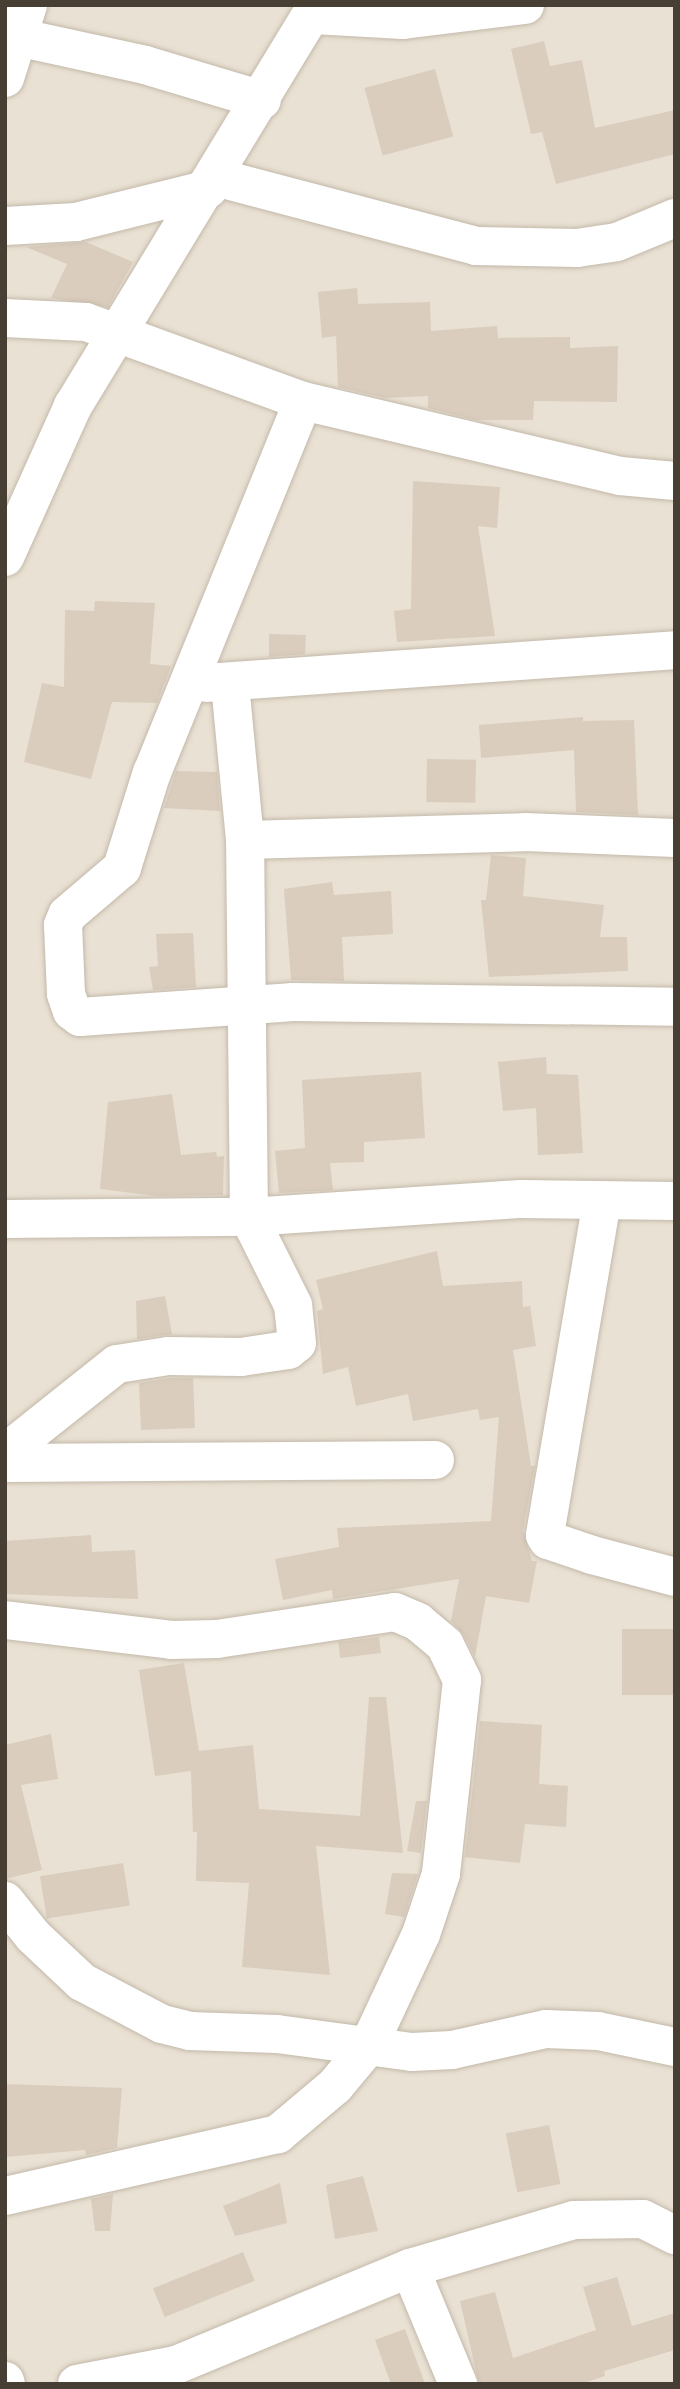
<!DOCTYPE html>
<style>
body{margin:0}
#map{position:relative;width:680px;height:2389px;overflow:hidden;background:#f4efe5;font-family:Rubik,sans-serif}
div>[style]{position:absolute}
.residential>*{inset:0;background:#e9e1d3;transform-origin:0 0}
.building>*{inset:0;background:#dacdbd;transform-origin:0 0}
.roads{filter:drop-shadow(0 0 2px #c3b9aa) drop-shadow(0 0 2px #c3b9aa)}
.minor>*{height:38px;margin:-19px;padding:0 19px;transform-origin:19px;border-radius:19px;background:#fff}
span{translate:-50% -50%;white-space:nowrap;text-align:center;line-height:1.15;-webkit-text-stroke:5px #fff;paint-order:stroke}
.frame{position:absolute;inset:0;border:7px solid #473f34;pointer-events:none}
</style>
<div id="map">
<div class="residential">
<div style="left:5px;top:5px;width:670px;height:2379px"></div>
</div>
<div class="building">
<div style="clip-path:polygon(544px 41px,550px 66px,582px 60px,595px 128px,675px 110px,675px 154px,556px 184px,542px 132px,531px 134px,511px 49px)"></div>
<div style="left:435px;top:69px;width:70px;height:73px;rotate:75deg"></div>
<div style="clip-path:polygon(86px 242px,133px 262px,108px 307px,51px 298px,67px 264px,26px 247px)"></div>
<div style="clip-path:polygon(357px 288px,358px 304px,430px 302px,431px 331px,497px 326px,498px 338px,570px 337px,570px 348px,618px 346px,617px 402px,534px 401px,533px 420px,476px 420px,428px 408px,428px 396px,385px 398px,338px 387px,336px 336px,322px 338px,318px 292px)"></div>
<div style="clip-path:polygon(413px 481px,500px 487px,497px 528px,478px 526px,495px 636px,397px 642px,394px 611px,411px 609px)"></div>
<div style="clip-path:polygon(95px 601px,155px 603px,150px 664px,171px 666px,157px 703px,112px 702px,91px 779px,24px 762px,42px 683px,64px 687px,65px 610px,94px 611px)"></div>
<div style="clip-path:polygon(269px 634px,306px 635px,305px 654px,269px 657px)"></div>
<div style="clip-path:polygon(583px 717px,583px 721px,634px 720px,638px 815px,576px 812px,574px 750px,481px 758px,479px 725px)"></div>
<div style="left:427px;top:759px;width:49px;height:43px;rotate:1deg"></div>
<div style="clip-path:polygon(176px 771px,217px 772px,220px 811px,164px 808px)"></div>
<div style="clip-path:polygon(491px 855px,526px 858px,523px 896px,604px 905px,600px 937px,627px 937px,628px 971px,489px 977px,481px 900px,486px 900px)"></div>
<div style="clip-path:polygon(332px 882px,334px 895px,391px 891px,393px 934px,342px 937px,344px 981px,291px 980px,284px 889px)"></div>
<div style="clip-path:polygon(193px 933px,196px 987px,153px 990px,149px 967px,158px 966px,156px 934px)"></div>
<div style="clip-path:polygon(546px 1057px,547px 1074px,578px 1075px,583px 1153px,538px 1155px,536px 1108px,503px 1111px,498px 1062px)"></div>
<div style="clip-path:polygon(421px 1072px,425px 1138px,364px 1142px,364px 1162px,330px 1163px,333px 1190px,279px 1193px,275px 1151px,305px 1148px,302px 1080px)"></div>
<div style="clip-path:polygon(172px 1094px,181px 1155px,216px 1152px,217px 1157px,224px 1156px,223px 1195px,156px 1196px,100px 1189px,108px 1102px)"></div>
<div style="clip-path:polygon(437px 1251px,443px 1286px,522px 1281px,523px 1307px,530px 1306px,536px 1346px,513px 1350px,531px 1466px,535px 1466px,523px 1531px,532px 1561px,537px 1561px,529px 1603px,486px 1596px,475px 1657px,464px 1635px,451px 1621px,459px 1579px,333px 1599px,332px 1590px,283px 1600px,275px 1559px,339px 1547px,337px 1528px,491px 1521px,499px 1417px,480px 1420px,478px 1409px,413px 1421px,408px 1394px,356px 1406px,348px 1367px,323px 1374px,317px 1311px,323px 1309px,316px 1280px)"></div>
<div style="clip-path:polygon(165px 1296px,172px 1334px,137px 1339px,136px 1301px)"></div>
<div style="clip-path:polygon(170px 1378px,193px 1378px,195px 1428px,141px 1430px,139px 1383px)"></div>
<div style="clip-path:polygon(91px 1535px,92px 1552px,135px 1550px,138px 1599px,5px 1594px,5px 1541px)"></div>
<div style="left:622px;top:1629px;width:53px;height:66px"></div>
<div style="left:379px;top:1637px;width:16px;height:41px;rotate:83deg"></div>
<div style="clip-path:polygon(184px 1663px,199px 1751px,253px 1745px,259px 1809px,360px 1816px,369px 1697px,386px 1697px,403px 1853px,316px 1846px,330px 1975px,242px 1967px,249px 1883px,196px 1881px,197px 1832px,193px 1832px,191px 1771px,155px 1776px,139px 1670px)"></div>
<div style="clip-path:polygon(480px 1721px,542px 1725px,539px 1784px,568px 1786px,566px 1827px,525px 1824px,520px 1863px,465px 1857px)"></div>
<div style="clip-path:polygon(51px 1734px,58px 1779px,21px 1785px,42px 1870px,5px 1879px,5px 1745px)"></div>
<div style="clip-path:polygon(416px 1801px,427px 1801px,421px 1853px,407px 1851px)"></div>
<div style="left:123px;top:1863px;width:43px;height:84px;rotate:81deg"></div>
<div style="clip-path:polygon(392px 1873px,418px 1874px,404px 1917px,385px 1914px)"></div>
<div style="clip-path:polygon(5px 2084px,122px 2088px,117px 2148px,86px 2155px,85px 2150px,5px 2157px)"></div>
<div style="left:549px;top:2125px;width:60px;height:44px;rotate:79deg"></div>
<div style="clip-path:polygon(363px 2176px,378px 2231px,335px 2239px,326px 2185px)"></div>
<div style="clip-path:polygon(280px 2183px,287px 2223px,235px 2236px,223px 2206px)"></div>
<div style="clip-path:polygon(113px 2194px,110px 2231px,95px 2231px,91px 2199px)"></div>
<div style="left:243px;top:2252px;width:31px;height:97px;rotate:68deg"></div>
<div style="clip-path:polygon(617px 2277px,632px 2326px,675px 2313px,675px 2350px,604px 2371px,605px 2376px,581px 2384px,479px 2384px,460px 2301px,495px 2292px,513px 2358px,596px 2330px,583px 2287px)"></div>
<div style="clip-path:polygon(405px 2329px,425px 2384px,391px 2384px,375px 2340px)"></div>
</div>
<div class="roads">
<div class="minor">
<div style="left:314px;top:15px;width:89px;rotate:3.2deg"></div>
<div style="left:403px;top:20px;width:123px;rotate:-7deg"></div>
<div style="left:17px;top:37px;width:131px;rotate:12.3deg"></div>
<div style="left:145px;top:65px;width:122px;rotate:16.7deg"></div>
<div style="left:5px;top:78px;width:77px;rotate:-72.5deg"></div>
<div style="left:215px;top:177px;width:270px;rotate:14.8deg"></div>
<div style="left:476px;top:246px;width:101px;rotate:1.1deg"></div>
<div style="left:577px;top:248px;width:40px;rotate:-8.5deg"></div>
<div style="left:617px;top:242px;width:63px;rotate:-22.5deg"></div>
<div style="left:5px;top:226px;width:71px;rotate:-3.2deg"></div>
<div style="left:76px;top:222px;width:136px;rotate:-14deg"></div>
<div style="left:5px;top:318px;width:81px;rotate:2.8deg"></div>
<div style="left:86px;top:322px;width:231px;rotate:20deg"></div>
<div style="left:303px;top:401px;width:326px;rotate:13.3deg"></div>
<div style="left:620px;top:476px;width:55px;rotate:5.2deg"></div>
<div style="left:303px;top:401px;width:401px;rotate:112.1deg"></div>
<div style="left:152px;top:772px;width:101px;rotate:107.4deg"></div>
<div style="left:122px;top:868px;width:72px;rotate:139.5deg"></div>
<div style="left:67px;top:915px;width:11px;rotate:112deg"></div>
<div style="left:63px;top:925px;width:69px;rotate:87.5deg"></div>
<div style="left:66px;top:994px;width:18px;rotate:71deg"></div>
<div style="left:72px;top:1011px;width:10px;rotate:37deg"></div>
<div style="left:80px;top:1017px;width:214px;rotate:-4deg"></div>
<div style="left:293px;top:1002px;width:382px;rotate:0.7deg"></div>
<div style="left:5px;top:557px;width:166px;rotate:-65.8deg"></div>
<div style="left:73px;top:406px;width:469px;rotate:-58.7deg"></div>
<div style="left:206px;top:683px;width:470px;rotate:-4deg"></div>
<div style="left:245px;top:840px;width:280px;rotate:-1.6deg"></div>
<div style="left:525px;top:832px;width:150px;rotate:2.3deg"></div>
<div style="left:602px;top:1201px;width:339px;rotate:99.7deg"></div>
<div style="left:545px;top:1535px;width:6px;rotate:59deg"></div>
<div style="left:548px;top:1540px;width:46px;rotate:18.8deg"></div>
<div style="left:592px;top:1555px;width:86px;rotate:14.8deg"></div>
<div style="left:5px;top:1219px;width:244px;rotate:-0.5deg"></div>
<div style="left:249px;top:1217px;width:273px;rotate:-3.8deg"></div>
<div style="left:521px;top:1199px;width:154px;rotate:0.7deg"></div>
<div style="left:5px;top:1453px;width:143px;rotate:-38.5deg"></div>
<div style="left:117px;top:1364px;width:52px;rotate:-8.9deg"></div>
<div style="left:168px;top:1356px;width:73px;rotate:0.8deg"></div>
<div style="left:241px;top:1357px;width:48px;rotate:-8.5deg"></div>
<div style="left:288px;top:1350px;width:11px;rotate:-38deg"></div>
<div style="left:297px;top:1343px;width:38px;rotate:-96deg"></div>
<div style="left:293px;top:1305px;width:98px;rotate:-116.6deg"></div>
<div style="left:249px;top:1217px;width:377px;rotate:-90.6deg"></div>
<div style="left:245px;top:840px;width:158px;rotate:-95.5deg"></div>
<div style="left:5px;top:1463px;width:430px;rotate:-0.4deg"></div>
<div style="left:5px;top:1620px;width:168px;rotate:6.8deg"></div>
<div style="left:172px;top:1640px;width:45px;rotate:-1.3deg"></div>
<div style="left:217px;top:1639px;width:180px;rotate:-8.6deg"></div>
<div style="left:395px;top:1612px;width:25px;rotate:23deg"></div>
<div style="left:418px;top:1622px;width:35px;rotate:40deg"></div>
<div style="left:445px;top:1645px;width:39px;rotate:64deg"></div>
<div style="left:462px;top:1680px;width:195px;rotate:96.2deg"></div>
<div style="left:441px;top:1874px;width:63px;rotate:108.4deg"></div>
<div style="left:421px;top:1934px;width:123px;rotate:115.1deg"></div>
<div style="left:369px;top:2045px;width:53px;rotate:129.7deg"></div>
<div style="left:335px;top:2086px;width:75px;rotate:139.9deg"></div>
<div style="left:278px;top:2134px;width:280px;rotate:167.2deg"></div>
<div style="left:5px;top:1901px;width:45px;rotate:51.3deg"></div>
<div style="left:33px;top:1936px;width:67px;rotate:43.2deg"></div>
<div style="left:82px;top:1982px;width:90px;rotate:27.7deg"></div>
<div style="left:162px;top:2024px;width:29px;rotate:14deg"></div>
<div style="left:190px;top:2031px;width:87px;rotate:2deg"></div>
<div style="left:277px;top:2034px;width:136px;rotate:7.6deg"></div>
<div style="left:412px;top:2052px;width:40px;rotate:-2.9deg"></div>
<div style="left:452px;top:2050px;width:96px;rotate:-12.6deg"></div>
<div style="left:546px;top:2029px;width:52px;rotate:2.2deg"></div>
<div style="left:598px;top:2031px;width:79px;rotate:11.7deg"></div>
<div style="left:410px;top:2268px;width:126px;rotate:67.5deg"></div>
<div style="left:5px;top:2381px;width:3px;rotate:72deg"></div>
<div style="left:77px;top:2384px;width:101px;rotate:-10.9deg"></div>
<div style="left:176px;top:2365px;width:253px;rotate:-22.5deg"></div>
<div style="left:410px;top:2268px;width:171px;rotate:-16.3deg"></div>
<div style="left:574px;top:2220px;width:69px;rotate:-0.8deg"></div>
<div style="left:643px;top:2219px;width:36px;rotate:27deg"></div>
</div>
</div>
<div class="frame"></div>
</div>
